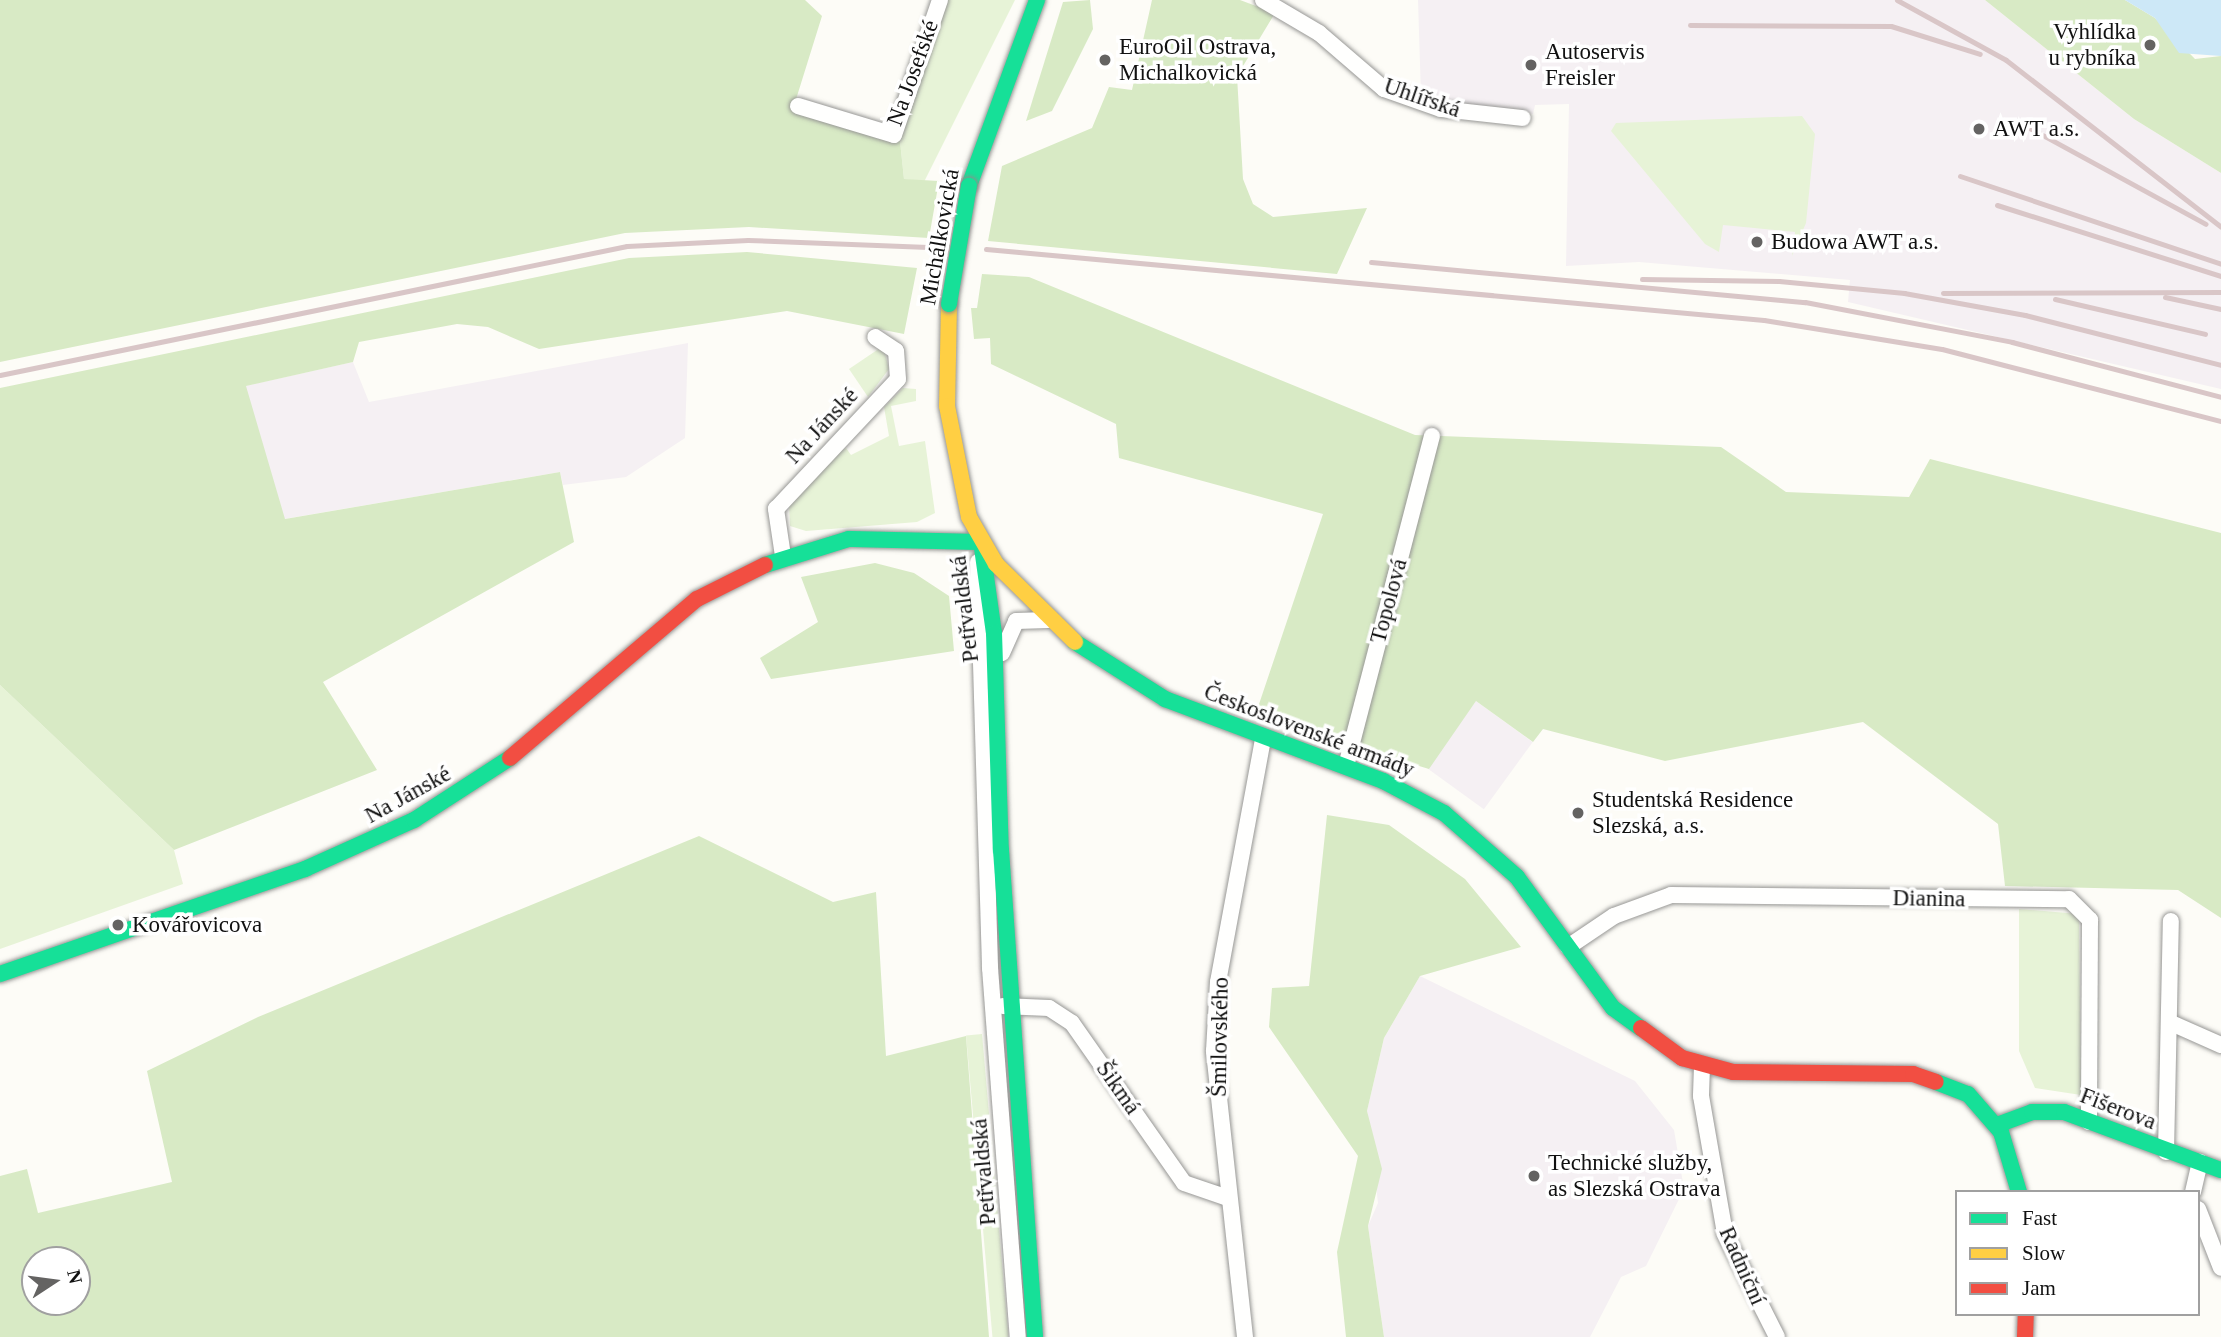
<!DOCTYPE html>
<meta charset="utf-8">
<style>
body{margin:0}
#map{position:relative;width:2221px;height:1337px;overflow:hidden;background:#fdfcf7;font-family:"Times New Roman",serif}
div>[style]{position:absolute}
.industrial>*{inset:0;background:#f5f0f3;transform-origin:0 0}
.green>*{inset:0;background:#e7f3d7;transform-origin:0 0}
.forest>*{inset:0;background:#d8eac5}
.water>*{inset:0;background:#cde8f7}
.roads{filter:drop-shadow(0 0 2px #979795) drop-shadow(0 0 2px #979795)}
.street>*{height:16px;margin:-8px;padding:0 8px;transform-origin:8px;border-radius:8px;background:#fffffe}
.fast>*{height:16px;margin:-8px;padding:0 8px;transform-origin:8px;border-radius:8px;background:#16e098}
.slow>*{height:16px;margin:-8px;padding:0 8px;transform-origin:8px;border-radius:8px;background:#ffcf43}
.jam>*{height:16px;margin:-8px;padding:0 8px;transform-origin:8px;border-radius:8px;background:#f24e42}
.rail>*{height:5px;margin:-2.5px;padding:0 2.5px;transform-origin:2.5px;border-radius:2.5px;background:#d9c6c7}
.bridges{filter:drop-shadow(0 0 2px #8e8d8b) drop-shadow(0 0 2px #8e8d8b)}
.fast-bridge>*{height:16px;margin:-8px;padding:0 8px;transform-origin:8px;border-radius:8px;background:#16e098}
.dots>*{width:19px;height:19px;translate:-50% -50%;box-sizing:border-box;border:4px solid #fff;border-radius:50%}
span{translate:-50% -50%;white-space:nowrap;text-align:center;line-height:1.15;-webkit-text-stroke:7px #fff;paint-order:stroke}
.poi-label{font-size:23px;color:#111}
.right{translate:-100% -50%;text-align:right}
.left{translate:0 -50%;text-align:left}
.street-label{font-size:23px;color:#111}
.legend{position:absolute;left:1955px;top:1190px;width:245px;height:126px;box-sizing:border-box;background:#fff;border:2px solid #a0a0a0;margin:0;padding:9px 12px;list-style:none;font-size:21px;color:#111}
.legend li{display:flex;align-items:center;gap:14px;height:35px}
.legend b{width:35px;border:2px solid #a0a0a0}
.north{position:absolute;left:21px;top:1246px;width:70px;height:70px;box-sizing:border-box;background:#fff;border:2px solid #a0a0a0;border-radius:50%;rotate:77deg;font-size:19px;font-weight:700;line-height:28px;text-align:center;color:#111}
.north::after{content:'';display:block;margin:auto;width:24px;height:32px;background:#646362;clip-path:polygon(50% 0,100% 100%,50% 72%,0 100%)}
</style>
<div id="map">
<div class="industrial">
<div style="clip-path:polygon(1418px 0,1985px 0,2134px 119px,2221px 173px,2221px 389px,1848px 302px,1850px 280px,1639px 262px,1566px 266px,1569px 104px,1535px 105px,1533px 114px,1421px 96px)"></div>
<div style="clip-path:polygon(688px 343px,685px 438px,626px 477px,563px 485px,560px 472px,284px 519px,245px 386px,353px 362px,369px 402px)"></div>
<div style="left:1476px;top:701px;width:70px;height:83px;rotate:36deg"></div>
<div style="clip-path:polygon(1420px 976px,1635px 1081px,1674px 1130px,1684px 1189px,1646px 1266px,1621px 1277px,1590px 1337px,1384px 1337px,1368px 1226px,1378px 1203px,1367px 1111px,1384px 1038px)"></div>
</div>
<div class="green">
<div style="clip-path:polygon(948px 0,1015px 0,924px 182px,904px 179px,900px 141px)"></div>
<div style="clip-path:polygon(1802px 116px,1815px 134px,1806px 223px,1792px 256px,1795px 232px,1723px 225px,1719px 252px,1705px 244px,1611px 131px,1616px 123px)"></div>
<div style="clip-path:polygon(883px 346px,889px 369px,868px 397px,849px 369px)"></div>
<div style="clip-path:polygon(903px 388px,916px 389px,916px 401px,891px 406px,899px 446px,925px 441px,935px 513px,917px 522px,806px 531px,790px 526px,789px 503px,835px 455px,846px 448px,851px 455px,889px 436px,884px 407px)"></div>
<div style="clip-path:polygon(0 685px,174px 850px,183px 884px,0 949px)"></div>
<div style="clip-path:polygon(2019px 909px,2079px 914px,2081px 1095px,2035px 1088px,2019px 1051px)"></div>
<div style="left:982px;top:1034px;width:304px;height:16px;rotate:85deg"></div>
</div>
<div class="forest">
<div style="clip-path:polygon(0 0,805px 0,822px 16px,793px 109px,900px 141px,904px 179px,939px 181px,929px 238px,749px 227px,625px 233px,0 362px)"></div>
<div style="clip-path:polygon(1090px 0,1093px 29px,1052px 111px,1026px 121px,1063px 2px)"></div>
<div style="clip-path:polygon(1152px 0,1240px 0,1275px 13px,1237px 76px,1243px 179px,1253px 204px,1273px 217px,1367px 208px,1337px 274px,988px 241px,1002px 166px,1092px 128px,1109px 87px,1132px 90px)"></div>
<div style="clip-path:polygon(1985px 0,2125px 0,2155px 18px,2195px 59px,2221px 56px,2221px 173px,2134px 119px)"></div>
<div style="clip-path:polygon(747px 252px,917px 268px,904px 334px,787px 311px,539px 349px,488px 327px,457px 324px,359px 342px,353px 362px,246px 386px,285px 519px,560px 472px,574px 542px,323px 682px,377px 770px,174px 850px,0 685px,0 388px,629px 258px)"></div>
<div style="clip-path:polygon(982px 274px,1029px 277px,1415px 435px,1721px 447px,1786px 492px,1909px 497px,1930px 459px,2221px 533px,2221px 918px,2178px 890px,2005px 886px,1998px 824px,1863px 722px,1665px 761px,1543px 729px,1533px 742px,1476px 701px,1429px 769px,1255px 716px,1323px 514px,1119px 458px,1116px 424px,991px 364px,990px 338px,974px 339px,971px 308px,977px 308px)"></div>
<div style="clip-path:polygon(875px 563px,914px 573px,949px 596px,954px 651px,771px 679px,760px 658px,818px 622px,801px 577px)"></div>
<div style="clip-path:polygon(1327px 815px,1389px 825px,1465px 879px,1521px 947px,1420px 976px,1384px 1038px,1367px 1111px,1382px 1169px,1368px 1226px,1384px 1337px,1346px 1337px,1337px 1252px,1358px 1156px,1269px 1027px,1272px 988px,1309px 986px)"></div>
<div style="clip-path:polygon(evenodd,699px 836px,833px 902px,876px 892px,886px 1056px,966px 1036px,989px 1337px,0 1337px,0 1176px,27px 1169px,38px 1213px,172px 1182px,147px 1071px,258px 1017px,699px 836px,35px 1260px,77px 1260px,77px 1302px,35px 1302px,35px 1260px)"></div>
</div>
<div class="water">
<div style="clip-path:polygon(2125px 0,2221px 0,2221px 56px,2179px 53px,2155px 18px)"></div>
</div>
<div class="roads">
<div class="street">
<div style="left:1263px;top:0;width:65px;rotate:30.5deg"></div>
<div style="left:1319px;top:33px;width:86px;rotate:40.7deg"></div>
<div style="left:1384px;top:89px;width:60px;rotate:19.3deg"></div>
<div style="left:1441px;top:109px;width:82px;rotate:6.3deg"></div>
<div style="left:798px;top:106px;width:100px;rotate:16.8deg"></div>
<div style="left:894px;top:135px;width:143px;rotate:-71.2deg"></div>
<div style="left:783px;top:556px;width:48px;rotate:-98.5deg"></div>
<div style="left:776px;top:509px;width:178px;rotate:-46.8deg"></div>
<div style="left:898px;top:379px;width:28px;rotate:-94deg"></div>
<div style="left:896px;top:351px;width:25px;rotate:-146deg"></div>
<div style="left:978px;top:562px;width:406px;rotate:88.3deg"></div>
<div style="left:990px;top:968px;width:370px;rotate:85.7deg"></div>
<div style="left:1002px;top:653px;width:35px;rotate:-66deg"></div>
<div style="left:1016px;top:621px;width:32px;rotate:-2deg"></div>
<div style="left:1346px;top:766px;width:341px;rotate:-75.4deg"></div>
<div style="left:1568px;top:947px;width:55px;rotate:-34deg"></div>
<div style="left:1614px;top:916px;width:61px;rotate:-20.2deg"></div>
<div style="left:1671px;top:895px;width:398px;rotate:0.6deg"></div>
<div style="left:2069px;top:899px;width:30px;rotate:45deg"></div>
<div style="left:2090px;top:920px;width:202px;rotate:90.3deg"></div>
<div style="left:1003px;top:1006px;width:46px;rotate:2.5deg"></div>
<div style="left:1049px;top:1008px;width:27px;rotate:33deg"></div>
<div style="left:1072px;top:1023px;width:195px;rotate:55deg"></div>
<div style="left:1184px;top:1183px;width:46px;rotate:18.8deg"></div>
<div style="left:2169px;top:1022px;width:57px;rotate:23.9deg"></div>
<div style="left:1702px;top:1066px;width:30px;rotate:92deg"></div>
<div style="left:1701px;top:1096px;width:140px;rotate:80.1deg"></div>
<div style="left:1725px;top:1234px;width:115px;rotate:63.2deg"></div>
<div style="left:2166px;top:1152px;width:231px;rotate:-88.8deg"></div>
<div style="left:2193px;top:1192px;width:31px;rotate:-77deg"></div>
<div style="left:2198px;top:1209px;width:63px;rotate:68.7deg"></div>
<div style="left:1245px;top:1337px;width:288px;rotate:-96.2deg"></div>
<div style="left:1214px;top:1051px;width:69px;rotate:-86.7deg"></div>
<div style="left:1218px;top:982px;width:247px;rotate:-79.5deg"></div>
</div>
<div class="fast">
<div style="left:969px;top:186px;width:198px;rotate:-69.9deg"></div>
<div style="left:982px;top:548px;width:86px;rotate:82deg"></div>
<div style="left:994px;top:633px;width:217px;rotate:88.2deg"></div>
<div style="left:1001px;top:850px;width:488px;rotate:86deg"></div>
<div style="left:765px;top:565px;width:88px;rotate:-17.2deg"></div>
<div style="left:849px;top:539px;width:132px;rotate:1.3deg"></div>
<div style="left:1075px;top:642px;width:107px;rotate:32.3deg"></div>
<div style="left:1165px;top:699px;width:233px;rotate:20.6deg"></div>
<div style="left:1383px;top:781px;width:69px;rotate:27.7deg"></div>
<div style="left:1444px;top:813px;width:97px;rotate:41.2deg"></div>
<div style="left:1517px;top:877px;width:162px;rotate:53.8deg"></div>
<div style="left:1613px;top:1008px;width:34px;rotate:36deg"></div>
<div style="left:0;top:974px;width:323px;rotate:-19deg"></div>
<div style="left:305px;top:869px;width:120px;rotate:-24.2deg"></div>
<div style="left:414px;top:820px;width:114px;rotate:-32.9deg"></div>
<div style="left:1936px;top:1082px;width:34px;rotate:21deg"></div>
<div style="left:1968px;top:1094px;width:50px;rotate:49deg"></div>
<div style="left:2001px;top:1132px;width:63px;rotate:73.3deg"></div>
<div style="left:1997px;top:1125px;width:37px;rotate:-20deg"></div>
<div style="left:2032px;top:1112px;width:32px"></div>
<div style="left:2064px;top:1112px;width:167px;rotate:20.3deg"></div>
</div>
<div class="slow">
<div style="left:949px;top:304px;width:102px;rotate:91.1deg"></div>
<div style="left:947px;top:406px;width:113px;rotate:78.8deg"></div>
<div style="left:969px;top:517px;width:54px;rotate:60.1deg"></div>
<div style="left:996px;top:564px;width:111px;rotate:44.6deg"></div>
</div>
<div class="jam">
<div style="left:510px;top:758px;width:245px;rotate:-40.4deg"></div>
<div style="left:697px;top:599px;width:76px;rotate:-26.6deg"></div>
<div style="left:1641px;top:1028px;width:51px;rotate:36.2deg"></div>
<div style="left:1682px;top:1058px;width:53px;rotate:15.4deg"></div>
<div style="left:1733px;top:1072px;width:180px;rotate:0.6deg"></div>
<div style="left:1913px;top:1074px;width:24px;rotate:19deg"></div>
<div style="left:2025px;top:1337px;width:23px;rotate:-88deg"></div>
</div>
</div>
<div class="rail">
<div style="left:1897px;top:0;width:124px;rotate:28.8deg"></div>
<div style="left:2006px;top:60px;width:272px;rotate:37.8deg"></div>
<div style="left:1690px;top:25px;width:201px;rotate:0.3deg"></div>
<div style="left:1891px;top:26px;width:93px;rotate:17.5deg"></div>
<div style="left:2015px;top:120px;width:217px;rotate:28.6deg"></div>
<div style="left:1960px;top:176px;width:275px;rotate:18.6deg"></div>
<div style="left:1997px;top:205px;width:235px;rotate:17.6deg"></div>
<div style="left:986px;top:249px;width:781px;rotate:5.21deg"></div>
<div style="left:1764px;top:320px;width:180px;rotate:9.3deg"></div>
<div style="left:1942px;top:349px;width:288px;rotate:14.5deg"></div>
<div style="left:1371px;top:262px;width:436px;rotate:5.3deg"></div>
<div style="left:1805px;top:302px;width:211px;rotate:10.9deg"></div>
<div style="left:2012px;top:342px;width:216px;rotate:14.7deg"></div>
<div style="left:1642px;top:279px;width:137px;rotate:0.8deg"></div>
<div style="left:1779px;top:281px;width:126px;rotate:5.5deg"></div>
<div style="left:1904px;top:293px;width:123px;rotate:10.3deg"></div>
<div style="left:2025px;top:315px;width:202px;rotate:14.3deg"></div>
<div style="left:1943px;top:293px;width:278px;rotate:-0.2deg"></div>
<div style="left:2165px;top:297px;width:57px;rotate:12.1deg"></div>
<div style="left:2055px;top:299px;width:154px;rotate:13.1deg"></div>
<div style="left:0;top:375px;width:640px;rotate:-11.63deg"></div>
<div style="left:627px;top:246px;width:121px;rotate:-2.8deg"></div>
<div style="left:748px;top:240px;width:180px;rotate:2.2deg"></div>
</div>
<div class="bridges">
<div class="fast-bridge">
<div style="left:949px;top:304px;width:120px;rotate:-80.4deg"></div>
</div>
</div>
<div class="dots">
<div style="left:2150px;top:45px;background:#646362"></div>
<div style="left:1105px;top:60px;background:#646362"></div>
<div style="left:1531px;top:65px;background:#646362"></div>
<div style="left:1979px;top:129px;background:#646362"></div>
<div style="left:1757px;top:242px;background:#646362"></div>
<div style="left:1578px;top:813px;background:#646362"></div>
<div style="left:118px;top:925px;background:#646362"></div>
<div style="left:1534px;top:1176px;background:#646362"></div>
</div>
<div class="poi-label">
<span class="right" style="left:2136px;top:45px">Vyhlídka<br>u rybníka</span>
<span class="left" style="left:1119px;top:60px">EuroOil Ostrava,<br>Michalkovická</span>
<span class="left" style="left:1545px;top:65px">Autoservis<br>Freisler</span>
<span class="left" style="left:1993px;top:129px">AWT a.s.</span>
<span class="left" style="left:1771px;top:242px">Budowa AWT a.s.</span>
<span class="left" style="left:1592px;top:813px">Studentská Residence<br>Slezská, a.s.</span>
<span class="left" style="left:132px;top:925px">Kovářovicova</span>
<span class="left" style="left:1548px;top:1176px">Technické služby,<br>as Slezská Ostrava</span>
</div>
<div class="street-label">
<span style="left:913px;top:73px;rotate:-70deg">Na Josefské</span>
<span style="left:1422px;top:98px;rotate:19deg">Uhlířská</span>
<span style="left:940px;top:237px;rotate:-80deg">Michálkovická</span>
<span style="left:822px;top:426px;rotate:-47deg">Na Jánské</span>
<span style="left:1389px;top:601px;rotate:-75deg">Topolová</span>
<span style="left:965px;top:609px;rotate:-97deg">Petřvaldská</span>
<span style="left:1309px;top:731px;rotate:21deg">Československé armády</span>
<span style="left:408px;top:795px;rotate:-29deg">Na Jánské</span>
<span style="left:1929px;top:899px;rotate:1deg">Dianina</span>
<span style="left:1220px;top:1037px;rotate:-89deg">Šmilovského</span>
<span style="left:1118px;top:1088px;rotate:55deg">Šikmá</span>
<span style="left:2118px;top:1109px;rotate:21deg">Fišerova</span>
<span style="left:984px;top:1172px;rotate:-95deg">Petřvaldská</span>
<span style="left:1742px;top:1266px;rotate:66deg">Radniční</span>
</div>
<ul class="legend">
<li><b style="height:9px;background:#16e098"></b>Fast</li>
<li><b style="height:9px;background:#ffcf43"></b>Slow</li>
<li><b style="height:9px;background:#f24e42"></b>Jam</li>
</ul>
<div class="north">N</div>
</div>
